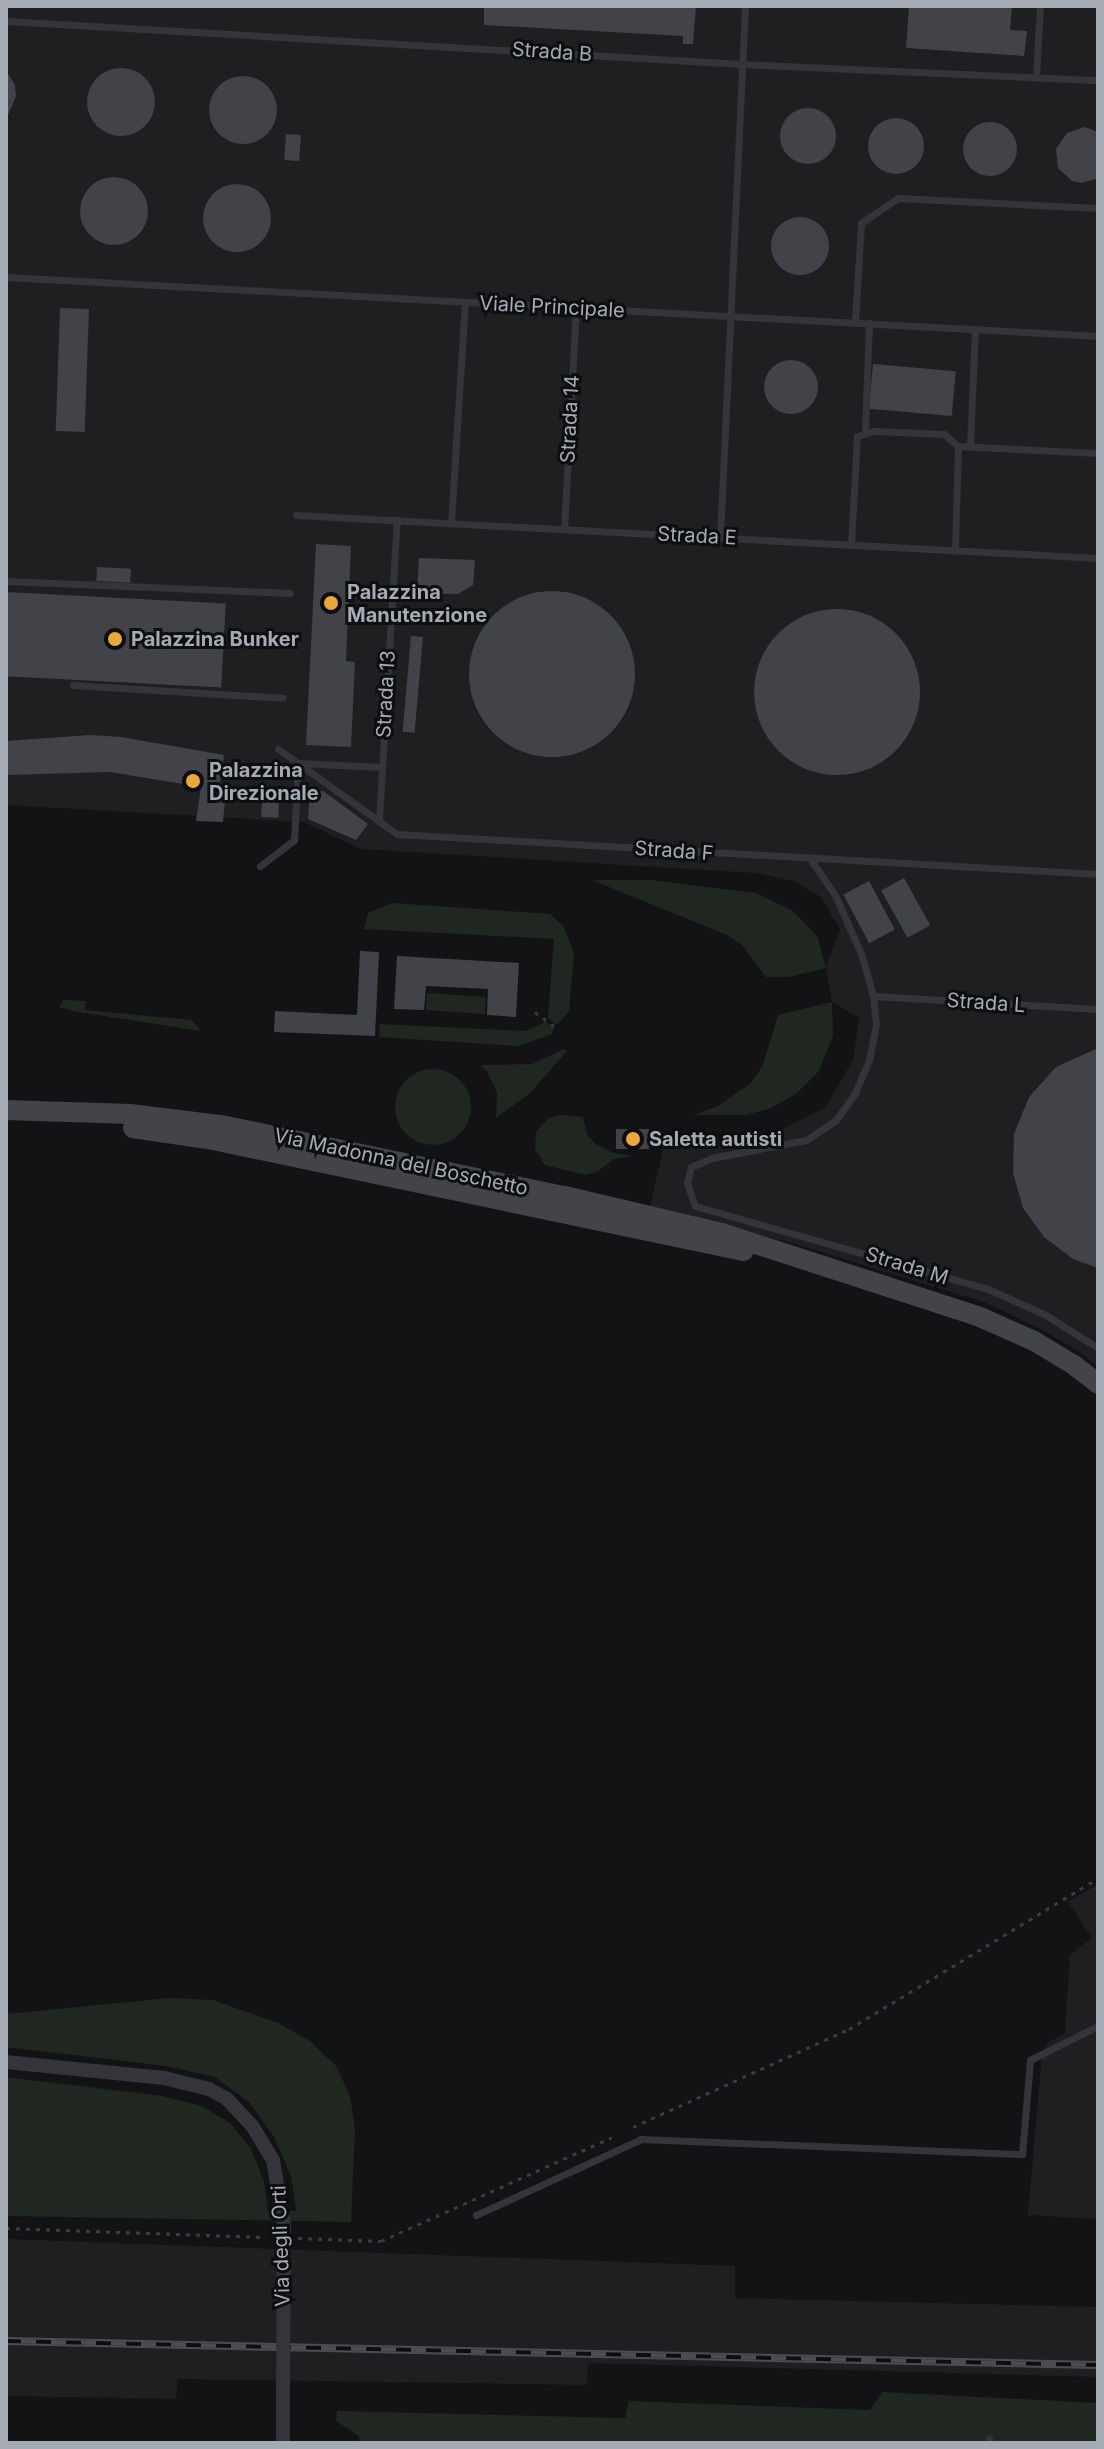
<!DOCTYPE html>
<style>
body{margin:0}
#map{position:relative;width:1104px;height:2449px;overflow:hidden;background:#131315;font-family:Inter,sans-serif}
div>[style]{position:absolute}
.built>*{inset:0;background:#1f1f22}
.green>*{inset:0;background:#202720;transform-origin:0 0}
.round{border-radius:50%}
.building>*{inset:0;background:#424348;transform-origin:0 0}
.path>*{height:3px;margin-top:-1.5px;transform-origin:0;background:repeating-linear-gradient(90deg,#3a3c41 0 4px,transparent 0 10px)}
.lane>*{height:7px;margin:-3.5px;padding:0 3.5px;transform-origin:3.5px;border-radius:3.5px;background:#34353a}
.street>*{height:14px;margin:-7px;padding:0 7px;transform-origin:7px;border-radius:7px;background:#34353a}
.secondary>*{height:20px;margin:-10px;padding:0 10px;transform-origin:10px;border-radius:10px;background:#42444a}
.rail>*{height:8px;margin-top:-4px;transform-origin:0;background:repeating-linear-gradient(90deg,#0e0e10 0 15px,#4b4d53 0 30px);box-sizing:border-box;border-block:2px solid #4b4d53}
.street-bridge>*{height:14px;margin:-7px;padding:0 7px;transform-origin:7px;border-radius:7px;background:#34353a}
.dots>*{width:22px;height:22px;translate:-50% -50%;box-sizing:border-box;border:4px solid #0e0e10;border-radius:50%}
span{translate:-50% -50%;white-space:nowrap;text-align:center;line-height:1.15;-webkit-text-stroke:6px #0e0e10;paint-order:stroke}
.street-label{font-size:20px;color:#a5abb5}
.poi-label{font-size:20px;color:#a5abb5;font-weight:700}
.left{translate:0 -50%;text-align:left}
.frame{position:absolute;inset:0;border:8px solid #a5abb5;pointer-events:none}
</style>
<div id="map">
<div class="built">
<div style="clip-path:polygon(6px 6px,1098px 6px,1098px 1367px,1080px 1352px,1039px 1328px,984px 1302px,792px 1243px,650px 1207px,666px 1136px,726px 1140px,769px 1136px,825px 1108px,853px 1060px,859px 1018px,832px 1002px,826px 967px,840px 929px,821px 897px,794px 881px,755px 873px,361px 849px,304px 822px,6px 805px)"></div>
<div style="clip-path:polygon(1098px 1884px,1098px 2219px,1028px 2215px,1042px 2052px,1049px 2042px,1065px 2033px,1070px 1955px,1092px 1938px,1068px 1902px)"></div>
<div style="clip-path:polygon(6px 2239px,735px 2266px,735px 2298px,1098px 2307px,1098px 2377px,588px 2363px,587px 2385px,178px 2379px,176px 2399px,6px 2396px)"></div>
</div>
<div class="green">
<div style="clip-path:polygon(592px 880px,650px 880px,756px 893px,793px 911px,817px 936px,826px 968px,788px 977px,766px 977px,742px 945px,727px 935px)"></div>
<div style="clip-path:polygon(392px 903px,550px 914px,563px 926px,574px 953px,569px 1011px,557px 1025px,548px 1018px,554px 939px,364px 929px,368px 913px)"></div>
<div style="left:427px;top:993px;width:59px;height:17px;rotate:4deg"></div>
<div style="clip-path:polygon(63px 1000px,86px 1001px,85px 1010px,192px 1020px,201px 1031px,72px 1011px,59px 1007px)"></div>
<div style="clip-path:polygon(832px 1002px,833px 1036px,819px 1071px,796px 1094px,769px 1109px,745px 1115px,694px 1115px,718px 1106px,751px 1083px,763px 1065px,778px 1015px)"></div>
<div style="clip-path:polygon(545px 1022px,554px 1027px,552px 1034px,519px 1046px,379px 1037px,380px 1024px,526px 1031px)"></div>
<div style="clip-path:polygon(564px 1049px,567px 1051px,530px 1093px,496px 1118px,497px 1093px,487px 1071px,480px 1065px,532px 1064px)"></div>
<div class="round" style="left:395px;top:1069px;width:76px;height:76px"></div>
<div style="clip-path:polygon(561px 1115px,583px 1117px,587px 1135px,596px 1144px,613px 1153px,633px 1156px,614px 1159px,597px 1172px,586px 1175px,545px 1165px,535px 1149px,536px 1132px,549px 1118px)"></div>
<div style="clip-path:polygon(170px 1998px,213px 2000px,278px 2023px,310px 2041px,336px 2066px,350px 2096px,355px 2129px,351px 2222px,6px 2216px,6px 2077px,162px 2096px,202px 2106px,230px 2123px,251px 2149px,264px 2181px,268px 2211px,296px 2211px,291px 2176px,274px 2137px,250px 2103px,215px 2077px,166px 2066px,6px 2047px,6px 2014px)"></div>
<div style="clip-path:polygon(882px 2392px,1098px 2403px,1098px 2443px,360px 2443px,359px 2436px,336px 2421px,337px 2411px,625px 2418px,629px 2401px,870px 2410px)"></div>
</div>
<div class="building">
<div style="clip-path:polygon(484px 6px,696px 6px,693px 44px,683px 44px,683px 36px,484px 25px)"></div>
<div style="clip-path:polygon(909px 6px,1012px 6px,1010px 30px,1027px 31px,1024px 56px,906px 48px)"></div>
<div class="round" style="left:87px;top:68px;width:68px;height:68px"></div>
<div style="clip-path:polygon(6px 71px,15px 85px,16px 96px,6px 120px)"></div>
<div class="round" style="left:209px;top:76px;width:68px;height:68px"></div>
<div class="round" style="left:780px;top:108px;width:56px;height:56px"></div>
<div class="round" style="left:868px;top:118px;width:56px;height:56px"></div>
<div class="round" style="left:963px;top:122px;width:54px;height:54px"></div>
<div style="clip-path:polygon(1085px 127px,1098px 132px,1098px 178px,1082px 183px,1072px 181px,1058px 168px,1056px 149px,1067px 133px)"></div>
<div style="left:286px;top:134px;width:15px;height:26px;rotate:4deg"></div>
<div class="round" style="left:80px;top:177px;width:68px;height:68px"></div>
<div class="round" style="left:203px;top:184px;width:68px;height:68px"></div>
<div class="round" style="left:771px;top:217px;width:58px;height:58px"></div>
<div style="left:60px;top:308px;width:29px;height:123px;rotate:2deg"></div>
<div class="round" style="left:764px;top:360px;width:54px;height:54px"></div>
<div style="left:873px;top:364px;width:83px;height:45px;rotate:5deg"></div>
<div style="clip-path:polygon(316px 544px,351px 546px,346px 661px,355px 662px,351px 747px,306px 745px)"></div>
<div style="clip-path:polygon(419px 558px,475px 560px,473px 585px,458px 594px,417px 593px)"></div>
<div style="left:97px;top:567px;width:34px;height:14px;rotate:3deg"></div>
<div class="round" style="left:469px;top:591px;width:166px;height:166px"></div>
<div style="left:6px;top:592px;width:220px;height:84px;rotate:3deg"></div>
<div class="round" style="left:754px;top:609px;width:166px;height:166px"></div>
<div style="left:411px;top:636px;width:12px;height:96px;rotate:5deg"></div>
<div style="clip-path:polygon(90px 735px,121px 737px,224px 755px,219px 790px,226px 789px,223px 822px,196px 821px,201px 787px,110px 772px,6px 775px,6px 741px)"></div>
<div style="clip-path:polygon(310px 791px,323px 791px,368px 824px,356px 840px,308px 819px)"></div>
<div style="left:262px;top:802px;width:17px;height:15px;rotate:3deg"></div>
<div style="left:904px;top:878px;width:54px;height:26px;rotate:61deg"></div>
<div style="left:869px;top:881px;width:55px;height:29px;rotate:62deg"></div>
<div style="clip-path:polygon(360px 951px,379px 952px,375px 1036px,274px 1032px,275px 1011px,357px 1015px)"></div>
<div style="clip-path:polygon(397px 956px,519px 963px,516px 1017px,487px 1015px,488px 989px,426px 986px,424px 1010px,394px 1009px)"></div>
<div style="clip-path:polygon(1098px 1048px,1098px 1268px,1073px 1259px,1044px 1237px,1023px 1208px,1013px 1173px,1014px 1134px,1029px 1097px,1056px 1067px)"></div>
<div style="left:616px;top:1129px;width:33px;height:20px"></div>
</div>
<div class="path">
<div style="left:535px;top:1012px;width:27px;rotate:36deg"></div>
<div style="left:633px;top:2127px;width:237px;rotate:-24.4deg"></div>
<div style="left:849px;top:2029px;width:291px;rotate:-31.2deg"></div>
<div style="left:6px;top:2228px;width:260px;rotate:2deg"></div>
<div style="left:298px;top:2238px;width:83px;rotate:2.1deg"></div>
<div style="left:381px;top:2241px;width:253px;rotate:-24.2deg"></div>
</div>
<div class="lane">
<div style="left:6px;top:21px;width:737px;rotate:3.34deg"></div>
<div style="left:742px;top:64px;width:356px;rotate:2.6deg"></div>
<div style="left:1036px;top:77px;width:71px;rotate:-86.8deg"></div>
<div style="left:6px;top:277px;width:1094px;rotate:3.09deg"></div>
<div style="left:855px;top:322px;width:99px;rotate:-86.5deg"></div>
<div style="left:861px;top:223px;width:45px;rotate:-34deg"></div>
<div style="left:898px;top:198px;width:200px;rotate:2.9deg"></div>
<div style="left:865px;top:431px;width:108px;rotate:-87.9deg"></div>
<div style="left:958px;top:446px;width:140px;rotate:2.9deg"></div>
<div style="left:970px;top:446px;width:117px;rotate:-87.6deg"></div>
<div style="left:296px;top:515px;width:803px;rotate:3.07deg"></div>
<div style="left:451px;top:523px;width:221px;rotate:-86.4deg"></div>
<div style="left:564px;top:529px;width:221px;rotate:-86.9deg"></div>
<div style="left:720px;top:537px;width:532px;rotate:-87.3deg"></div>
<div style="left:851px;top:544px;width:108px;rotate:-86.8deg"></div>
<div style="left:857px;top:436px;width:17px;rotate:-17deg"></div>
<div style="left:873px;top:431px;width:71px;rotate:2.4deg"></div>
<div style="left:944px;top:434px;width:18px;rotate:41deg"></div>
<div style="left:958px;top:446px;width:104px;rotate:91.7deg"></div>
<div style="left:6px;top:581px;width:284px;rotate:2.4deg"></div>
<div style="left:73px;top:685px;width:210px;rotate:3.5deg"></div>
<div style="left:278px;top:749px;width:146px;rotate:35.5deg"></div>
<div style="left:397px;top:834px;width:702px;rotate:3.27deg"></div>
<div style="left:379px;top:820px;width:301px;rotate:-86.6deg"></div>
<div style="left:811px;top:860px;width:42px;rotate:55.6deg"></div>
<div style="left:835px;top:895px;width:67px;rotate:66.1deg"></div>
<div style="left:862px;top:956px;width:41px;rotate:74.6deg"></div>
<div style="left:873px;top:996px;width:28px;rotate:84deg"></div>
<div style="left:876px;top:1024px;width:37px;rotate:101deg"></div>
<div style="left:869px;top:1060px;width:38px;rotate:113deg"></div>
<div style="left:854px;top:1095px;width:31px;rotate:126deg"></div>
<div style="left:836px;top:1120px;width:36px;rotate:146deg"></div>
<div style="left:806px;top:1140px;width:96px;rotate:169.2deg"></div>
<div style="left:712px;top:1158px;width:23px;rotate:157deg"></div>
<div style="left:691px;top:1167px;width:16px;rotate:104deg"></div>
<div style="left:687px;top:1183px;width:24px;rotate:71deg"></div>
<div style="left:695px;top:1206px;width:305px;rotate:15.8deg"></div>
<div style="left:988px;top:1289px;width:61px;rotate:24.1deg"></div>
<div style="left:1044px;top:1314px;width:64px;rotate:32.2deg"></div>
<div style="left:260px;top:866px;width:43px;rotate:-37.4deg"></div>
<div style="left:294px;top:840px;width:77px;rotate:-87deg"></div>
<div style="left:298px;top:763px;width:84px;rotate:2.7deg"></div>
<div style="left:873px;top:996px;width:225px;rotate:3.3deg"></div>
<div style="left:476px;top:2215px;width:182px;rotate:-24.7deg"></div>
<div style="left:641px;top:2139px;width:381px;rotate:2.3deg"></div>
<div style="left:1022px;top:2154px;width:94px;rotate:-85.1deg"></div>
<div style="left:1030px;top:2060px;width:76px;rotate:-26.6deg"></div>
<div style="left:989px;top:2439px;width:4px;rotate:63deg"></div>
</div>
<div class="street">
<div style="left:6px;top:2062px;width:159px;rotate:5.8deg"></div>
<div style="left:164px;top:2078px;width:46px;rotate:13.7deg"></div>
<div style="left:209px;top:2089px;width:21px;rotate:29deg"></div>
<div style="left:227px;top:2099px;width:38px;rotate:47deg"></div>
<div style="left:253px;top:2127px;width:39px;rotate:59deg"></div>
<div style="left:273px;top:2160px;width:66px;rotate:80.4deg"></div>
<div style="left:283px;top:2443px;width:46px;rotate:-90deg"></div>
</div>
<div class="secondary">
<div style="left:6px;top:1110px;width:124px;rotate:1.8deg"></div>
<div style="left:130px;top:1114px;width:92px;rotate:6.9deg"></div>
<div style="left:221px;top:1125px;width:351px;rotate:11.7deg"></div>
<div style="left:565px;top:1196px;width:161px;rotate:13.3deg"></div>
<div style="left:722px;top:1233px;width:271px;rotate:18deg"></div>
<div style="left:980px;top:1317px;width:59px;rotate:24deg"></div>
<div style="left:1034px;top:1341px;width:47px;rotate:31deg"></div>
<div style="left:1074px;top:1365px;width:31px;rotate:38deg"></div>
<div style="left:133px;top:1128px;width:81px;rotate:8.5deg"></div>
<div style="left:213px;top:1140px;width:542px;rotate:11.81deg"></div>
</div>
<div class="rail">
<div style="left:6px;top:2341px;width:1092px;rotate:1.26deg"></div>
</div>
<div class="street-bridge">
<div style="left:283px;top:2397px;width:172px;rotate:-89.7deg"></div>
</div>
<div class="dots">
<div style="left:331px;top:603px;background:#eaa836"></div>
<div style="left:115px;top:639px;background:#eaa836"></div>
<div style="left:193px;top:781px;background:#eaa836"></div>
<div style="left:633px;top:1139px;background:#eaa836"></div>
</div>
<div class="street-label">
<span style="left:552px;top:52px;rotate:4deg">Strada B</span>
<span style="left:552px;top:307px;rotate:3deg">Viale Principale</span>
<span style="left:570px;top:419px;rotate:-87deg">Strada 14</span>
<span style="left:697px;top:536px;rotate:3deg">Strada E</span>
<span style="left:386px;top:694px;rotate:-87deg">Strada 13</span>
<span style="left:674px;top:851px;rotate:4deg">Strada F</span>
<span style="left:986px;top:1003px;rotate:4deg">Strada L</span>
<span style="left:401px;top:1162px;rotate:12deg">Via Madonna del Boschetto</span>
<span style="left:907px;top:1266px;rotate:17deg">Strada M</span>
<span style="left:281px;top:2246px;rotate:-92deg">Via degli Orti</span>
</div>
<div class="poi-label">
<span class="left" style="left:347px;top:604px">Palazzina<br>Manutenzione</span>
<span class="left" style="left:131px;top:639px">Palazzina Bunker</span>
<span class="left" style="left:209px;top:782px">Palazzina<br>Direzionale</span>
<span class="left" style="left:649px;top:1139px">Saletta autisti</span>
</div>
<div class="frame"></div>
</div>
